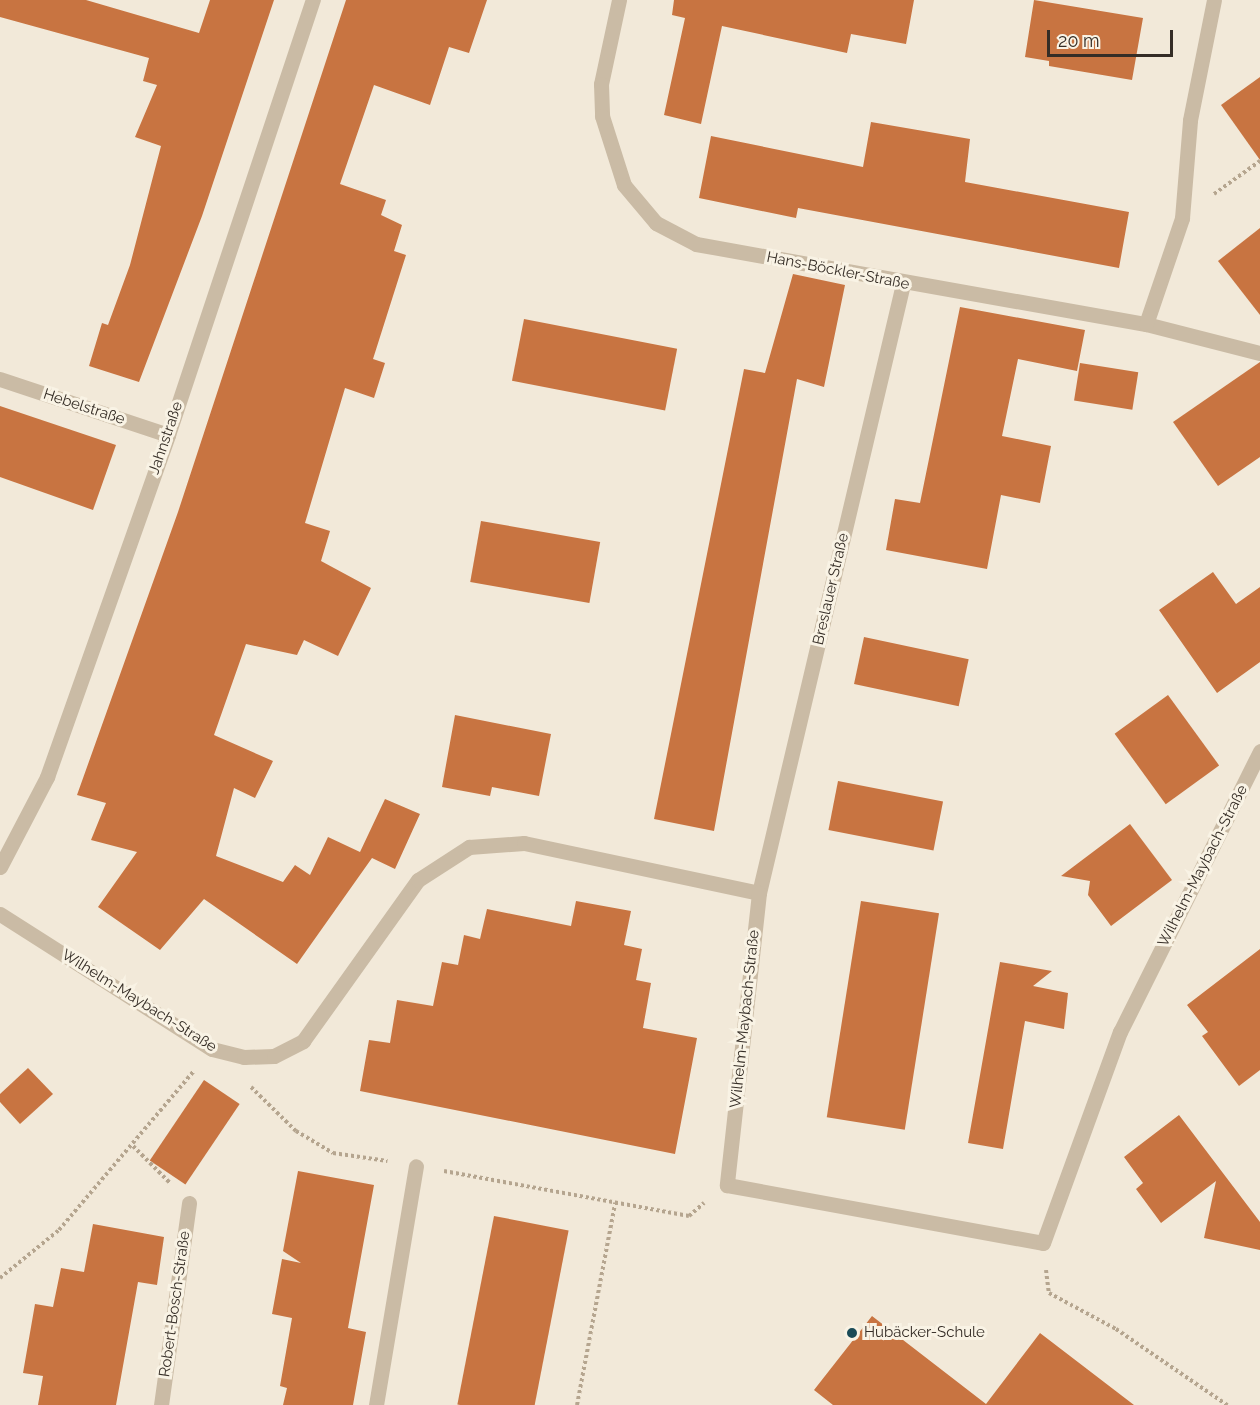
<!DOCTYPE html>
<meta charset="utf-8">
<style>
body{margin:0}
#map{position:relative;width:1260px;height:1405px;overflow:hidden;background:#f2e9d9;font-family:Raleway,sans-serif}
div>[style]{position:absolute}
.building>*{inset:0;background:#c87441;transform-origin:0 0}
.path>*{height:4px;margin-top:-2px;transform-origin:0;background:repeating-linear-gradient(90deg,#b5a58f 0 3px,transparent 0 6px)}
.minor>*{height:15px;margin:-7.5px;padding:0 7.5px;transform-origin:7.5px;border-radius:7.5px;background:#cabba5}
.dots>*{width:16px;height:16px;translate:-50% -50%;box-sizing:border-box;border:3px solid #f9f3e5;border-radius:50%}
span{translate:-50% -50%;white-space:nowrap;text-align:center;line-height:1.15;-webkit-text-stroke:6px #f9f3e5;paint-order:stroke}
.street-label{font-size:15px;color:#352d26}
.poi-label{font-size:15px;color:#352d26}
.left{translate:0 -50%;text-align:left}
.scale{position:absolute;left:1047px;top:30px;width:126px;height:27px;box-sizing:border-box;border:3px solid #352d26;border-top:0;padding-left:8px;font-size:18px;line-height:21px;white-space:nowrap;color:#352d26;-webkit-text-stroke:4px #f9f3e5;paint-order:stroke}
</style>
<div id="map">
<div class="building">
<div style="clip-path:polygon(0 0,86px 0,199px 33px,210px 0,274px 0,202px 216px,139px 382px,89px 366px,102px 323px,108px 325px,130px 265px,161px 146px,135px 137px,157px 85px,143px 81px,149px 58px,0 17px)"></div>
<div style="clip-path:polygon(346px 0,487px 0,469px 53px,449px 47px,430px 105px,374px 85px,340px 184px,386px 200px,381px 215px,402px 225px,394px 251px,406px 255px,373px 359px,385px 363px,374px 398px,345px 388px,305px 523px,330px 531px,321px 561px,371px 588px,338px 656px,304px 640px,297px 655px,246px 644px,214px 735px,273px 761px,255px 798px,234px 788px,216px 856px,283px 882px,295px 865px,310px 875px,328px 837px,360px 852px,385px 799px,420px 814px,395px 869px,372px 858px,297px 964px,204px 899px,160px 950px,98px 907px,137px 852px,91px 840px,106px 803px,77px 795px,178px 512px)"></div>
<div style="clip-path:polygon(674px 0,914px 0,906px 44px,851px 34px,847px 53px,722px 26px,701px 124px,664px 115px,685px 18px,672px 15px)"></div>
<div style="clip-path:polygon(1034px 0,1143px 18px,1132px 80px,1049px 66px,1049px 61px,1025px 57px)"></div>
<div style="clip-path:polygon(1260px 77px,1260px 160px,1221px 105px)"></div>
<div style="clip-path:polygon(871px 122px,970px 139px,965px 182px,1129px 212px,1119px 268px,798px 208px,796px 218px,699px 198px,711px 136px,863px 167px)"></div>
<div style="clip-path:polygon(1260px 228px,1260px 315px,1218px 261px)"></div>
<div style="clip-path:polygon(793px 274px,845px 285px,824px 387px,797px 379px,714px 831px,654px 819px,744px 369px,765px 373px)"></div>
<div style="clip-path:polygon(960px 307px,1085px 330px,1077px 371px,1018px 359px,1002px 436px,1051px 446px,1040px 503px,1001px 495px,987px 569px,886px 550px,895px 499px,920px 503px)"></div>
<div style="left:524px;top:319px;width:156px;height:63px;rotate:11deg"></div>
<div style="clip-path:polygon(1260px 362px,1260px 457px,1218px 486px,1173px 422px)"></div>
<div style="left:1080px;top:363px;width:59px;height:38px;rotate:9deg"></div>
<div style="clip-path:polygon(0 406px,116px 445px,93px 510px,0 477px)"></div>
<div style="left:481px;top:521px;width:121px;height:62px;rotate:10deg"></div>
<div style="clip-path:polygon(1213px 572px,1236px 604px,1260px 587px,1260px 662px,1217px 693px,1159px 610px)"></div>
<div style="left:864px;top:637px;width:107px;height:48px;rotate:12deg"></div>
<div style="left:1168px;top:695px;width:87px;height:66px;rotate:54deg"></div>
<div style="clip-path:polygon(455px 715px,551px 734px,539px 796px,492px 787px,490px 796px,442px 787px)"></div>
<div style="left:838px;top:781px;width:107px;height:50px;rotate:11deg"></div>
<div style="clip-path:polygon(1130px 824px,1172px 880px,1111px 926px,1088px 895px,1090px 881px,1061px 876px)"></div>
<div style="clip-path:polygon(576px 901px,631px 911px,624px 945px,642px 949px,636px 980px,651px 983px,643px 1028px,697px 1038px,675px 1154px,360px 1091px,369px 1040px,390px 1043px,397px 1000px,433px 1006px,442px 962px,458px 965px,464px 935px,480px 939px,487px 909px,571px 926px)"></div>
<div style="left:861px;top:901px;width:79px;height:219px;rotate:9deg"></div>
<div style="clip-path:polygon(1260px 949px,1260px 1070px,1239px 1086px,1202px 1036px,1208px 1032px,1187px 1005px)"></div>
<div style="clip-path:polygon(1000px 962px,1052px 971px,1033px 986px,1068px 993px,1064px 1029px,1025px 1021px,1003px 1149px,968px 1143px)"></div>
<div style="clip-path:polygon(28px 1068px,53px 1094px,20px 1124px,0 1102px,0 1094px)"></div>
<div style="left:204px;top:1080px;width:43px;height:97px;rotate:34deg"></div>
<div style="clip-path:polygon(1179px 1115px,1260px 1222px,1260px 1250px,1204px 1238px,1216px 1181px,1161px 1223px,1136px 1189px,1143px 1183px,1124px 1157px)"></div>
<div style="clip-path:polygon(298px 1171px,374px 1185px,348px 1328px,366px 1332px,353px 1405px,283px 1405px,287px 1388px,280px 1386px,292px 1318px,272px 1314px,282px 1259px,301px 1263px,283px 1251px)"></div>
<div style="left:494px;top:1216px;width:76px;height:192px;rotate:11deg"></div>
<div style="clip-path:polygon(93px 1224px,164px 1237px,157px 1285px,138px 1282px,116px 1405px,38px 1405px,43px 1376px,23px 1373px,35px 1304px,53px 1307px,61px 1268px,84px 1272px)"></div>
<div style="clip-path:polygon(872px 1316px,986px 1404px,1040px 1333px,1134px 1405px,833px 1405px,814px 1390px)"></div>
</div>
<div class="path">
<div style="left:1214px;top:194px;width:57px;rotate:-35.7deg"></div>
<div style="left:251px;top:1087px;width:63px;rotate:44.4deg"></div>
<div style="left:296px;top:1131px;width:43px;rotate:30.7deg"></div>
<div style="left:333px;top:1153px;width:55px;rotate:8.4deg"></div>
<div style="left:133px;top:1146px;width:52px;rotate:45deg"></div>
<div style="left:444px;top:1171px;width:249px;rotate:10.4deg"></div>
<div style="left:689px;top:1216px;width:20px;rotate:-41deg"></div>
<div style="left:1046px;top:1270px;width:23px;rotate:83deg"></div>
<div style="left:1049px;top:1293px;width:76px;rotate:28.2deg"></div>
<div style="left:1116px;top:1329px;width:135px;rotate:34.4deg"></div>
<div style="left:0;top:1278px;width:76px;rotate:-39.1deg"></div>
<div style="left:59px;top:1230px;width:209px;rotate:-49.7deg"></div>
<div style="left:577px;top:1405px;width:206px;rotate:-79.3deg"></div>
</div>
<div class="minor">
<div style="left:619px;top:0;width:86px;rotate:102.1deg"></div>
<div style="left:601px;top:84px;width:32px;rotate:88deg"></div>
<div style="left:602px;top:116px;width:72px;rotate:72.3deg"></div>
<div style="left:624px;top:185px;width:50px;rotate:49.9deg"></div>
<div style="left:656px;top:223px;width:45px;rotate:27.7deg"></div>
<div style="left:696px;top:244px;width:457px;rotate:10.1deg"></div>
<div style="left:1146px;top:324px;width:118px;rotate:14.3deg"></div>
<div style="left:1146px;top:324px;width:112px;rotate:-71.2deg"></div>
<div style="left:1182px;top:218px;width:98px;rotate:-85.3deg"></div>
<div style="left:1190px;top:120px;width:122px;rotate:-78.7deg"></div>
<div style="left:0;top:379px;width:177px;rotate:18.4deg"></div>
<div style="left:0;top:867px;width:102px;rotate:-62.4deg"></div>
<div style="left:47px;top:777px;width:363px;rotate:-70.5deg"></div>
<div style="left:168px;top:435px;width:459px;rotate:-71.6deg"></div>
<div style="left:759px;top:893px;width:626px;rotate:-76.7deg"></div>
<div style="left:0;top:914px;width:251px;rotate:32.5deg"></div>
<div style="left:212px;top:1049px;width:33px;rotate:14deg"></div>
<div style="left:244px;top:1057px;width:30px;rotate:-2deg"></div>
<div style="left:274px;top:1056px;width:33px;rotate:-27deg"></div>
<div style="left:303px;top:1041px;width:198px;rotate:-54.5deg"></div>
<div style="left:418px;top:880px;width:61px;rotate:-32.9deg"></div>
<div style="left:469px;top:847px;width:55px;rotate:-4.2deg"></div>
<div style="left:524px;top:843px;width:240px;rotate:12deg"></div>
<div style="left:759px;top:893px;width:294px;rotate:96.3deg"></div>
<div style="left:727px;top:1185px;width:321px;rotate:10.4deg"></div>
<div style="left:1043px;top:1243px;width:225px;rotate:-70deg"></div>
<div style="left:1120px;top:1032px;width:314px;rotate:-63.5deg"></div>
<div style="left:161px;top:1405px;width:204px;rotate:-82.1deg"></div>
<div style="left:376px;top:1405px;width:242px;rotate:-80.5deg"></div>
</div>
<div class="dots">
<div style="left:852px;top:1333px;background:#1b4b57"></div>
</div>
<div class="street-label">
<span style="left:838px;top:271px;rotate:11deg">Hans-Böckler-Straße</span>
<span style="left:84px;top:407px;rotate:18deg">Hebelstraße</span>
<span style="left:166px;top:438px;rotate:-71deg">Jahnstraße</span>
<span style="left:831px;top:589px;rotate:-77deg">Breslauer Straße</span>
<span style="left:1203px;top:866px;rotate:-63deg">Wilhelm-Maybach-Straße</span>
<span style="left:139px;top:1001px;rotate:32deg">Wilhelm-Maybach-Straße</span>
<span style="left:745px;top:1019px;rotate:-84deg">Wilhelm-Maybach-Straße</span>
<span style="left:175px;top:1304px;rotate:-82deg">Robert-Bosch-Straße</span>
</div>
<div class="poi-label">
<span class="left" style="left:864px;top:1333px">Hubäcker-Schule</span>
</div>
<div class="scale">20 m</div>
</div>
